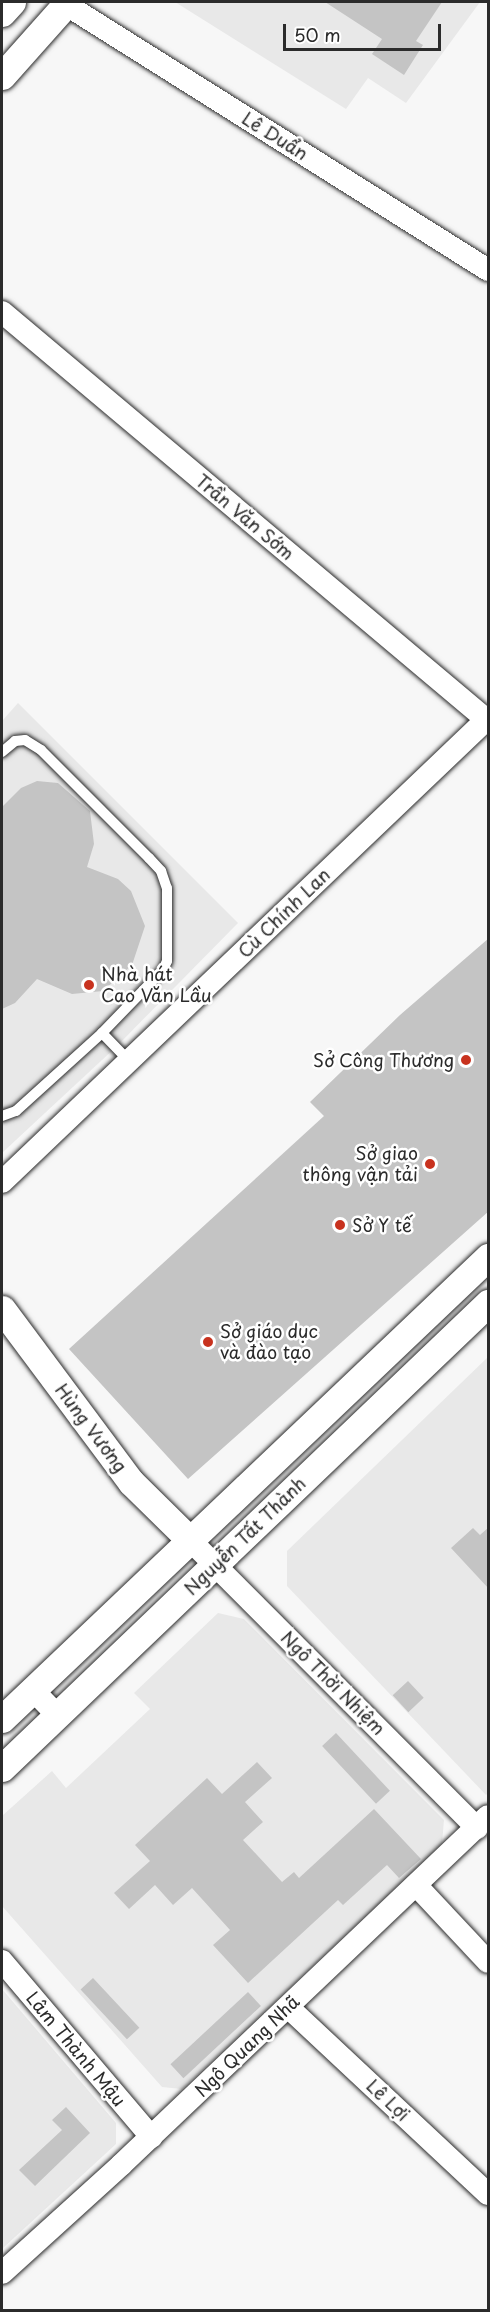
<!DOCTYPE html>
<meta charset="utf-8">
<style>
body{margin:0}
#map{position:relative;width:490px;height:2312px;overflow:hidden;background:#f7f7f7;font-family:"Playpen Sans",sans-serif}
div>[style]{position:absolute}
.built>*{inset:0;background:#e8e8e8}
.building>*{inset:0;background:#c4c4c4;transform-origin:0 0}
.roads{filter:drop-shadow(0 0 2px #2b2b2b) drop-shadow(0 0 2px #2b2b2b)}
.service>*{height:10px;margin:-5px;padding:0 5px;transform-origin:5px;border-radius:5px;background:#fff}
.minor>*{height:22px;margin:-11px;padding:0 11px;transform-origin:11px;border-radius:11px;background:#fff}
.tertiary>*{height:27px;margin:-13.5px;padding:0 13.5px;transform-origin:13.5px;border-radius:13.5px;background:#fff}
.dots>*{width:16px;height:16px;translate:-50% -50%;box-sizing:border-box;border:3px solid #fff;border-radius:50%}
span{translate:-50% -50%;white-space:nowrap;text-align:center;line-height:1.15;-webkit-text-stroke:5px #fff;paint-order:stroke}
.street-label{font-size:18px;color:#2b2b2b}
.poi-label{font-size:18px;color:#2b2b2b}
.left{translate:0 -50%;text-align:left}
.right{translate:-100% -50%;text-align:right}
.frame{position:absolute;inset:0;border:3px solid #2b2b2b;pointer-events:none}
.scale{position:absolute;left:283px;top:24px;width:158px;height:27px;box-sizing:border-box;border:3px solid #2b2b2b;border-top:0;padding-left:8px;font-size:18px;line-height:21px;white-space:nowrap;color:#2b2b2b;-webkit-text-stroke:4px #fff;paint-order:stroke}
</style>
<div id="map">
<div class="built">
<div style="clip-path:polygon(175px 2px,480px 2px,406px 103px,368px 78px,346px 109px)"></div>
<div style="clip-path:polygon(18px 703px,238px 923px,116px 1047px,2px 1153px,2px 721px)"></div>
<div style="clip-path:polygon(488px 1357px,488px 1793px,486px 1795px,287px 1586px,287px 1551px)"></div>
<div style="clip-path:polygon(218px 1613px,244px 1619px,444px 1820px,442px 1844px,182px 2089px,162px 2087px,2px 1906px,2px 1816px,52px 1771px,66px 1788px,150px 1709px,134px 1693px)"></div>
<div style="clip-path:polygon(2px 1989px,116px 2123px,116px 2144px,2px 2249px)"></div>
</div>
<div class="building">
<div style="clip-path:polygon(325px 2px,442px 2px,416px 41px,423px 45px,404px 75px,372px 54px,382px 39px)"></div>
<div style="clip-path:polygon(37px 781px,58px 783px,90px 811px,94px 844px,87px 867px,118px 879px,131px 891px,145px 926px,132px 965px,103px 991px,72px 994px,37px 979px,15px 1003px,2px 1009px,2px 807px,21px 788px)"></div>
<div style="clip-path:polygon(489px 938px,489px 1211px,188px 1479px,69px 1349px,324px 1116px,310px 1102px,400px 1015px)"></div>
<div style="clip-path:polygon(489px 1527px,489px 1589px,451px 1548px,473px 1528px,480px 1535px)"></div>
<div style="left:408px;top:1681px;width:23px;height:21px;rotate:47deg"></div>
<div style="left:336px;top:1733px;width:79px;height:19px;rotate:47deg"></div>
<div style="clip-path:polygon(257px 1762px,272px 1778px,245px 1802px,263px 1822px,243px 1840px,282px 1882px,294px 1872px,299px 1878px,374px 1809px,421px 1859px,399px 1878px,387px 1865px,343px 1905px,338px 1900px,248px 1983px,213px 1945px,230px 1930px,192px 1888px,173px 1905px,155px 1885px,129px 1909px,114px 1893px,150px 1861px,135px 1845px,207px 1778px,222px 1794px)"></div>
<div style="left:93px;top:1978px;width:68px;height:17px;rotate:47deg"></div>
<div style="left:248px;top:1992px;width:19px;height:106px;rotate:47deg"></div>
<div style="clip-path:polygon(66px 2107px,90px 2133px,35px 2186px,19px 2170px,62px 2130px,52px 2120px)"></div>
</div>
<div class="roads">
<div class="service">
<div style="left:2px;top:752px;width:17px;rotate:-40deg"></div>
<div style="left:15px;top:741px;width:10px;rotate:-6deg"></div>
<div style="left:25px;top:740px;width:19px;rotate:32deg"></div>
<div style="left:41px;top:750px;width:153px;rotate:45deg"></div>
<div style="left:149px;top:858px;width:18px;rotate:47deg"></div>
<div style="left:161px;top:871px;width:18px;rotate:71deg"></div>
<div style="left:167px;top:888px;width:73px;rotate:90deg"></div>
<div style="left:167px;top:961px;width:10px;rotate:114deg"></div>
<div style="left:163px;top:970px;width:88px;rotate:134.1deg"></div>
<div style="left:2px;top:1116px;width:15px;rotate:-20deg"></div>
<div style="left:16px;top:1111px;width:116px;rotate:-42.2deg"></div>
<div style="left:102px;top:1033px;width:39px;rotate:46deg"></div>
</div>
<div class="minor">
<div style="left:62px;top:2px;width:503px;rotate:32.17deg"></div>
<div style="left:2px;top:312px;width:635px;rotate:40.08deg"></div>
<div style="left:2px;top:1182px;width:672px;rotate:-43.67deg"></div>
<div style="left:189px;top:1539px;width:408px;rotate:45.1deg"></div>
<div style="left:32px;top:1689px;width:35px;rotate:46deg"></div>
<div style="left:416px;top:1885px;width:105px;rotate:46.9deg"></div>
<div style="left:2px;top:1961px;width:231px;rotate:49.7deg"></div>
<div style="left:288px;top:2007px;width:274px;rotate:43.1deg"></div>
<div style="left:2px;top:2273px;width:161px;rotate:-42.2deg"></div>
<div style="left:121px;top:2165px;width:506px;rotate:-43.56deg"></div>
</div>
<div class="tertiary">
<div style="left:2px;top:13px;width:15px;rotate:-48deg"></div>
<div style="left:2px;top:76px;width:99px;rotate:-48.3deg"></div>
<div style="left:2px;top:1309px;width:216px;rotate:53.3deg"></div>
<div style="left:131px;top:1482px;width:81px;rotate:44.5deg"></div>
<div style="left:2px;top:1719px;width:671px;rotate:-43.55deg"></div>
<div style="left:2px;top:1768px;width:673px;rotate:-43.73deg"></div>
</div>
</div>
<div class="dots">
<div style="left:89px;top:985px;background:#c8321e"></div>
<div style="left:466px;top:1060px;background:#c8321e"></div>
<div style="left:430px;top:1164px;background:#c8321e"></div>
<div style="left:340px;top:1225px;background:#c8321e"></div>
<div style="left:208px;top:1342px;background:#c8321e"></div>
</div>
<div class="street-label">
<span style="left:275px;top:136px;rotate:32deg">Lê Duẩn</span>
<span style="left:245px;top:517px;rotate:40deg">Trần Văn Sớm</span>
<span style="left:284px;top:913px;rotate:-44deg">Cù Chính Lan</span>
<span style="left:91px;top:1428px;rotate:53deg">Hùng Vương</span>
<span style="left:245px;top:1536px;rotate:-44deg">Nguyễn Tất Thành</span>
<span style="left:333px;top:1683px;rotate:45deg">Ngô Thời Nhiệm</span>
<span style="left:247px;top:2046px;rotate:-44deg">Ngô Quang Nhã</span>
<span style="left:76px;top:2049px;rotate:50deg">Lâm Thành Mậu</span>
<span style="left:388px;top:2100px;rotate:43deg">Lê Lợi</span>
</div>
<div class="poi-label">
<span class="left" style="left:101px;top:985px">Nhà hát<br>Cao Văn Lầu</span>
<span class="right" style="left:454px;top:1060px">Sở Công Thương</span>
<span class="right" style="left:418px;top:1164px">Sở giao<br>thông vận tải</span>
<span class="left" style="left:352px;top:1225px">Sở Y tế</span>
<span class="left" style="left:220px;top:1342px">Sở giáo dục<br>và đào tạo</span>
</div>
<div class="frame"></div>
<div class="scale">50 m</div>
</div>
